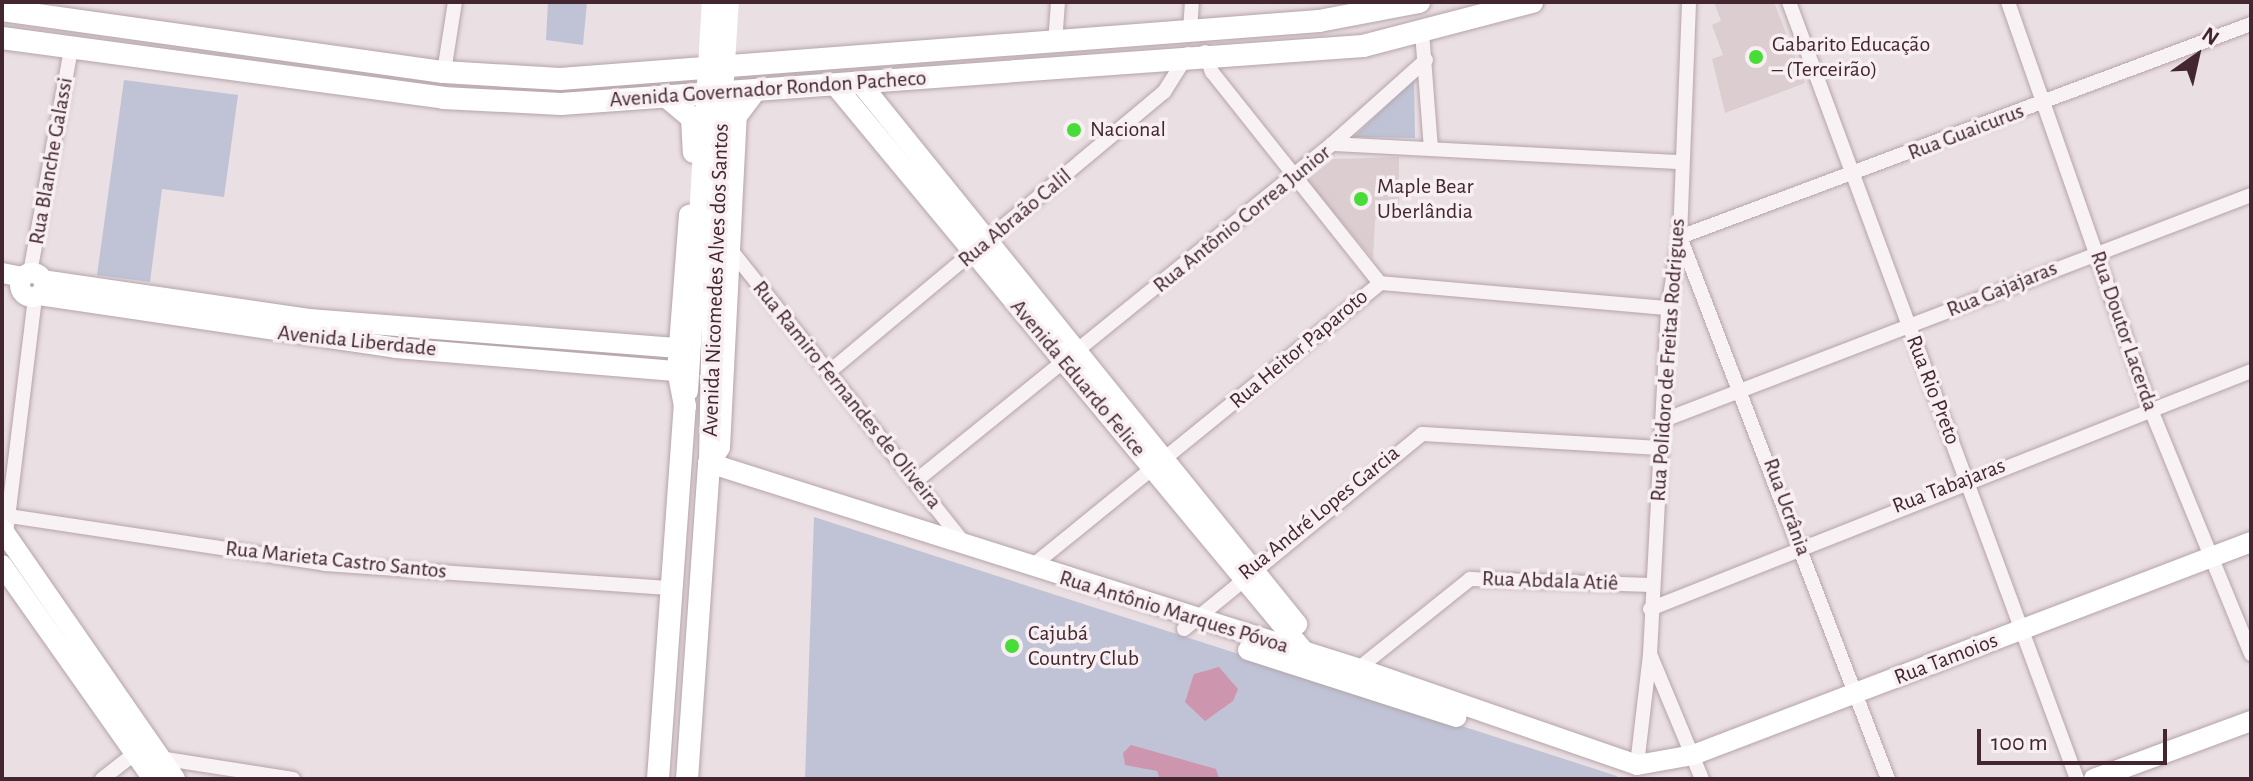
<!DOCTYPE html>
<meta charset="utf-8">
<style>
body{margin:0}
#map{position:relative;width:2253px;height:781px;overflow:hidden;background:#eadfe3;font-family:"Alegreya Sans",sans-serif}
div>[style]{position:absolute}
.built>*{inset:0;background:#dccdd1}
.green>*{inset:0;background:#bfc3d5}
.water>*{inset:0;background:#ce96ae}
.roads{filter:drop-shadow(0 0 2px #b5a4a9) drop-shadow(0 0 2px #b5a4a9)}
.street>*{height:14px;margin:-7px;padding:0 7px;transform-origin:7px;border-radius:7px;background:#f8f2f4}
.secondary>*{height:20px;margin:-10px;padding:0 10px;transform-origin:10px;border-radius:10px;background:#fff}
.secondary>.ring{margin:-10px;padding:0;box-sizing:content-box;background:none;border:20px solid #fff;border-radius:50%}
.primary>*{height:22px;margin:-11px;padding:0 11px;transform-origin:11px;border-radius:11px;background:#fff}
.secondary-bridge>*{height:20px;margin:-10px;padding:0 10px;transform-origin:10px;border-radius:10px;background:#fff}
.dots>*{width:22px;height:22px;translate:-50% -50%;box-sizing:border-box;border:4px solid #f7eff2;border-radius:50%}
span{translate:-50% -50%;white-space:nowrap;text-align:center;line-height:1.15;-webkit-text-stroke:7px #f7eff2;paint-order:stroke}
.poi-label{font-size:22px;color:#43262f}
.left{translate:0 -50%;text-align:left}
.street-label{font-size:22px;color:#43262f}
.frame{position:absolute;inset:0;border:4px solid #43262f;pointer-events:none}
.north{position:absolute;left:2157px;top:16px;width:80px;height:80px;-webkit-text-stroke:6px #f7eff2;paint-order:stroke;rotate:34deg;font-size:22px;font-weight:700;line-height:32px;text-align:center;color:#43262f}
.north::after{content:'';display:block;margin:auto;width:28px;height:36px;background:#43262f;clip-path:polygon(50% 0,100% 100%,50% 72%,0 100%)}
.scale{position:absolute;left:1977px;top:729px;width:190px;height:36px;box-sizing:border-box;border:4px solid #43262f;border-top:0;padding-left:10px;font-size:24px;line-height:28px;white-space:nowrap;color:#43262f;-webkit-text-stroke:6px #f7eff2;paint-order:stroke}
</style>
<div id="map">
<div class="built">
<div style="clip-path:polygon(1714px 2px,1774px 2px,1805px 83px,1725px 113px,1712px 59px,1723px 55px,1712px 25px,1721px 21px)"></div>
<div style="clip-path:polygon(1399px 157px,1399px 219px,1375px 219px,1373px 259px,1307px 180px,1333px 159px)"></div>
</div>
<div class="green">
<div style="clip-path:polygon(548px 2px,587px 2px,583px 45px,546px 40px)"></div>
<div style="clip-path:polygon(1414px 79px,1415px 138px,1354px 137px)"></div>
<div style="clip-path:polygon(124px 80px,238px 95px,224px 197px,162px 189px,150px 282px,97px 275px)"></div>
<div style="clip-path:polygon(814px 517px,1617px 776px,1617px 779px,805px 779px)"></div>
</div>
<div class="water">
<div style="clip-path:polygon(1219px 667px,1238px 689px,1233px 701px,1205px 721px,1185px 702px,1194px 674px)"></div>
<div style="clip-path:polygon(1131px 745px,1216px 769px,1219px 779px,1160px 779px,1157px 771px,1125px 765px,1123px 753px)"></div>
</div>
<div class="roads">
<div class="street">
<div style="left:1789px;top:2px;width:829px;rotate:69.66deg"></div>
<div style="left:2008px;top:2px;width:432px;rotate:70.7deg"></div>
<div style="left:2151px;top:410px;width:264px;rotate:67.7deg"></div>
<div style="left:1190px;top:30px;width:28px;rotate:-86deg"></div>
<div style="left:1422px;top:32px;width:116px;rotate:85.6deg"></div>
<div style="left:1055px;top:43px;width:41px;rotate:-85.8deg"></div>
<div style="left:1205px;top:52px;width:21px;rotate:71deg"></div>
<div style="left:1212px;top:72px;width:270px;rotate:51.5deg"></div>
<div style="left:444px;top:72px;width:71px;rotate:-81.1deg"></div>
<div style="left:1332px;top:144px;width:126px;rotate:-41.8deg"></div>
<div style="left:727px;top:245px;width:384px;rotate:51.5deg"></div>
<div style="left:30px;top:273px;width:228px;rotate:-79.6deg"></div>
<div style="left:829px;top:372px;width:437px;rotate:-39.9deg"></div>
<div style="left:1164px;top:92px;width:45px;rotate:-57.7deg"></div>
<div style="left:1664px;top:420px;width:629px;rotate:-20.97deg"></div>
<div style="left:917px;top:480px;width:534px;rotate:-38.99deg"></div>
<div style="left:1332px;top:144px;width:348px;rotate:3deg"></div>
<div style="left:2px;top:515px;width:327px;rotate:8.6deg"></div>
<div style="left:325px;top:564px;width:348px;rotate:4deg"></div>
<div style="left:7px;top:526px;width:231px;rotate:-83deg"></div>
<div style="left:1031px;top:567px;width:450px;rotate:-39.1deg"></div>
<div style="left:1380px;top:283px;width:289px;rotate:5deg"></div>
<div style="left:1650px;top:609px;width:646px;rotate:-21.6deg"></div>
<div style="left:1184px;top:629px;width:308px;rotate:-39.3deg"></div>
<div style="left:1422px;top:434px;width:239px;rotate:3.4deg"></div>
<div style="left:1650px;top:654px;width:135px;rotate:67.4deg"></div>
<div style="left:1354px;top:672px;width:149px;rotate:-38.7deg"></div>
<div style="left:1470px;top:579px;width:182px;rotate:1.9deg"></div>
<div style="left:1637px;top:765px;width:112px;rotate:-83.3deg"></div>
<div style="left:1650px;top:654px;width:346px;rotate:-87deg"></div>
<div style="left:1668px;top:308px;width:72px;rotate:-80.4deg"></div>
<div style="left:1680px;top:237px;width:235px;rotate:-87.8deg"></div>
<div style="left:102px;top:779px;width:41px;rotate:-38deg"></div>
<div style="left:134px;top:754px;width:161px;rotate:8.9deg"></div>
<div style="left:1888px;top:779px;width:581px;rotate:-110.99deg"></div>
<div style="left:1680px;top:237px;width:609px;rotate:-20.46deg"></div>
</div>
<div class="secondary">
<div style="left:835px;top:85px;width:740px;rotate:50.37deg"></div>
<div style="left:862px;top:85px;width:693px;rotate:51.09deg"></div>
<div style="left:713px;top:253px;width:210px;rotate:91.1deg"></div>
<div style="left:709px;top:463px;width:683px;rotate:17.56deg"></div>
<div style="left:1360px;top:669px;width:293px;rotate:19.1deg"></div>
<div style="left:1637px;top:765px;width:57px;rotate:-10.1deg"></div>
<div style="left:1693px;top:755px;width:597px;rotate:-20.89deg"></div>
<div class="ring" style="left:20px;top:273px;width:4px;height:4px"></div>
<div style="left:2px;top:273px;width:21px;rotate:11deg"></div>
<div style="left:43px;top:280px;width:269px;rotate:8.3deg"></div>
<div style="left:309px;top:319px;width:371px;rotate:4.5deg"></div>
<div style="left:39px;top:295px;width:361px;rotate:8.4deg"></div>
<div style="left:396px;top:348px;width:283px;rotate:4.7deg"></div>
<div style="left:688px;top:391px;width:127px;rotate:-86.4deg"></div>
<div style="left:2px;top:529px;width:304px;rotate:55.3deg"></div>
<div style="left:2px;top:565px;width:262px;rotate:54.8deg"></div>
<div style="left:1248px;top:650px;width:219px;rotate:17.8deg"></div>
<div style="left:2094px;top:779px;width:167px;rotate:-20.3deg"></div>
</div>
<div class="primary">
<div style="left:2px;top:10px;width:446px;rotate:8deg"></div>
<div style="left:444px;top:72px;width:116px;rotate:3.5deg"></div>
<div style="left:560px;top:79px;width:761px;rotate:-4.37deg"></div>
<div style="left:1319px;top:21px;width:102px;rotate:-10.8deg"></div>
<div style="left:2px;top:38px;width:445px;rotate:7.7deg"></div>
<div style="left:443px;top:98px;width:118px;rotate:2.9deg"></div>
<div style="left:561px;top:104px;width:804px;rotate:-4.14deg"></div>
<div style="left:1363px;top:46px;width:175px;rotate:-14.6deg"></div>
<div style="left:667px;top:97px;width:33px;rotate:40deg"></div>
<div style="left:692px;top:118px;width:34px;rotate:87deg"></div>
<div style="left:658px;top:779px;width:374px;rotate:-85.9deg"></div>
<div style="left:685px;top:406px;width:36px;rotate:-101deg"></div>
<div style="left:678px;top:371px;width:156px;rotate:-85.6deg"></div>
<div style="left:687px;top:779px;width:317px;rotate:-86deg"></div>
<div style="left:709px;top:463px;width:19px;rotate:-58deg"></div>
<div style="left:719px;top:447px;width:331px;rotate:-87.1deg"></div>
<div style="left:736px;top:116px;width:31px;rotate:-53deg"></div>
</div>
</div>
<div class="secondary-bridge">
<div style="left:697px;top:252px;width:250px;rotate:-86.6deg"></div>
<div style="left:713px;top:253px;width:252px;rotate:-86.4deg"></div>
</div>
<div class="dots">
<div style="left:1756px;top:57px;background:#47dc37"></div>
<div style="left:1074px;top:130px;background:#47dc37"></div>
<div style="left:1361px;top:199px;background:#47dc37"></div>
<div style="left:1012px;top:646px;background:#47dc37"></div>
</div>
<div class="poi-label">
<span class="left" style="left:1772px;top:57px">Gabarito Educação<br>– (Terceirão)</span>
<span class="left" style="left:1090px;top:130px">Nacional</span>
<span class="left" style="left:1377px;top:199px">Maple Bear<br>Uberlândia</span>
<span class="left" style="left:1028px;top:646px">Cajubá<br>Country Club</span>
</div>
<div class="street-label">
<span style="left:768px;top:89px;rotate:-4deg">Avenida Governador Rondon Pacheco</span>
<span style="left:1966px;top:132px;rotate:-21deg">Rua Guaicurus</span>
<span style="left:51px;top:161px;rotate:-80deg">Rua Blanche Galassi</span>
<span style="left:1015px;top:218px;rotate:-40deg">Rua Abraão Calil</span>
<span style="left:1242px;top:219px;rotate:-39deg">Rua Antônio Correa Junior</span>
<span style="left:716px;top:280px;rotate:-88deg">Avenida Nicomedes Alves dos Santos</span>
<span style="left:2002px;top:289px;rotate:-22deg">Rua Gajajaras</span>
<span style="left:2124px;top:331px;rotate:71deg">Rua Doutor Lacerda</span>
<span style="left:357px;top:341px;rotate:6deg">Avenida Liberdade</span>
<span style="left:1299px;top:349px;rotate:-40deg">Rua Heitor Paparoto</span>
<span style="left:1668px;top:360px;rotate:-86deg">Rua Polidoro de Freitas Rodrigues</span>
<span style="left:1078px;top:378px;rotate:50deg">Avenida Eduardo Felice</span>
<span style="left:1933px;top:390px;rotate:69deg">Rua Rio Preto</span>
<span style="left:847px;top:395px;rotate:51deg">Rua Ramiro Fernandes de Oliveira</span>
<span style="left:1949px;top:486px;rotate:-21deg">Rua Tabajaras</span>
<span style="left:1787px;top:507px;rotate:70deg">Rua Ucrânia</span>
<span style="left:1319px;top:513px;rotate:-39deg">Rua André Lopes Garcia</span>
<span style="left:336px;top:560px;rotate:6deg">Rua Marieta Castro Santos</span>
<span style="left:1550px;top:581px;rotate:2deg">Rua Abdala Atiê</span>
<span style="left:1174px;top:612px;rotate:17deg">Rua Antônio Marques Póvoa</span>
<span style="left:1946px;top:659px;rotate:-21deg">Rua Tamoios</span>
</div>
<div class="frame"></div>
<div class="north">N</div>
<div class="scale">100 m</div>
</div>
